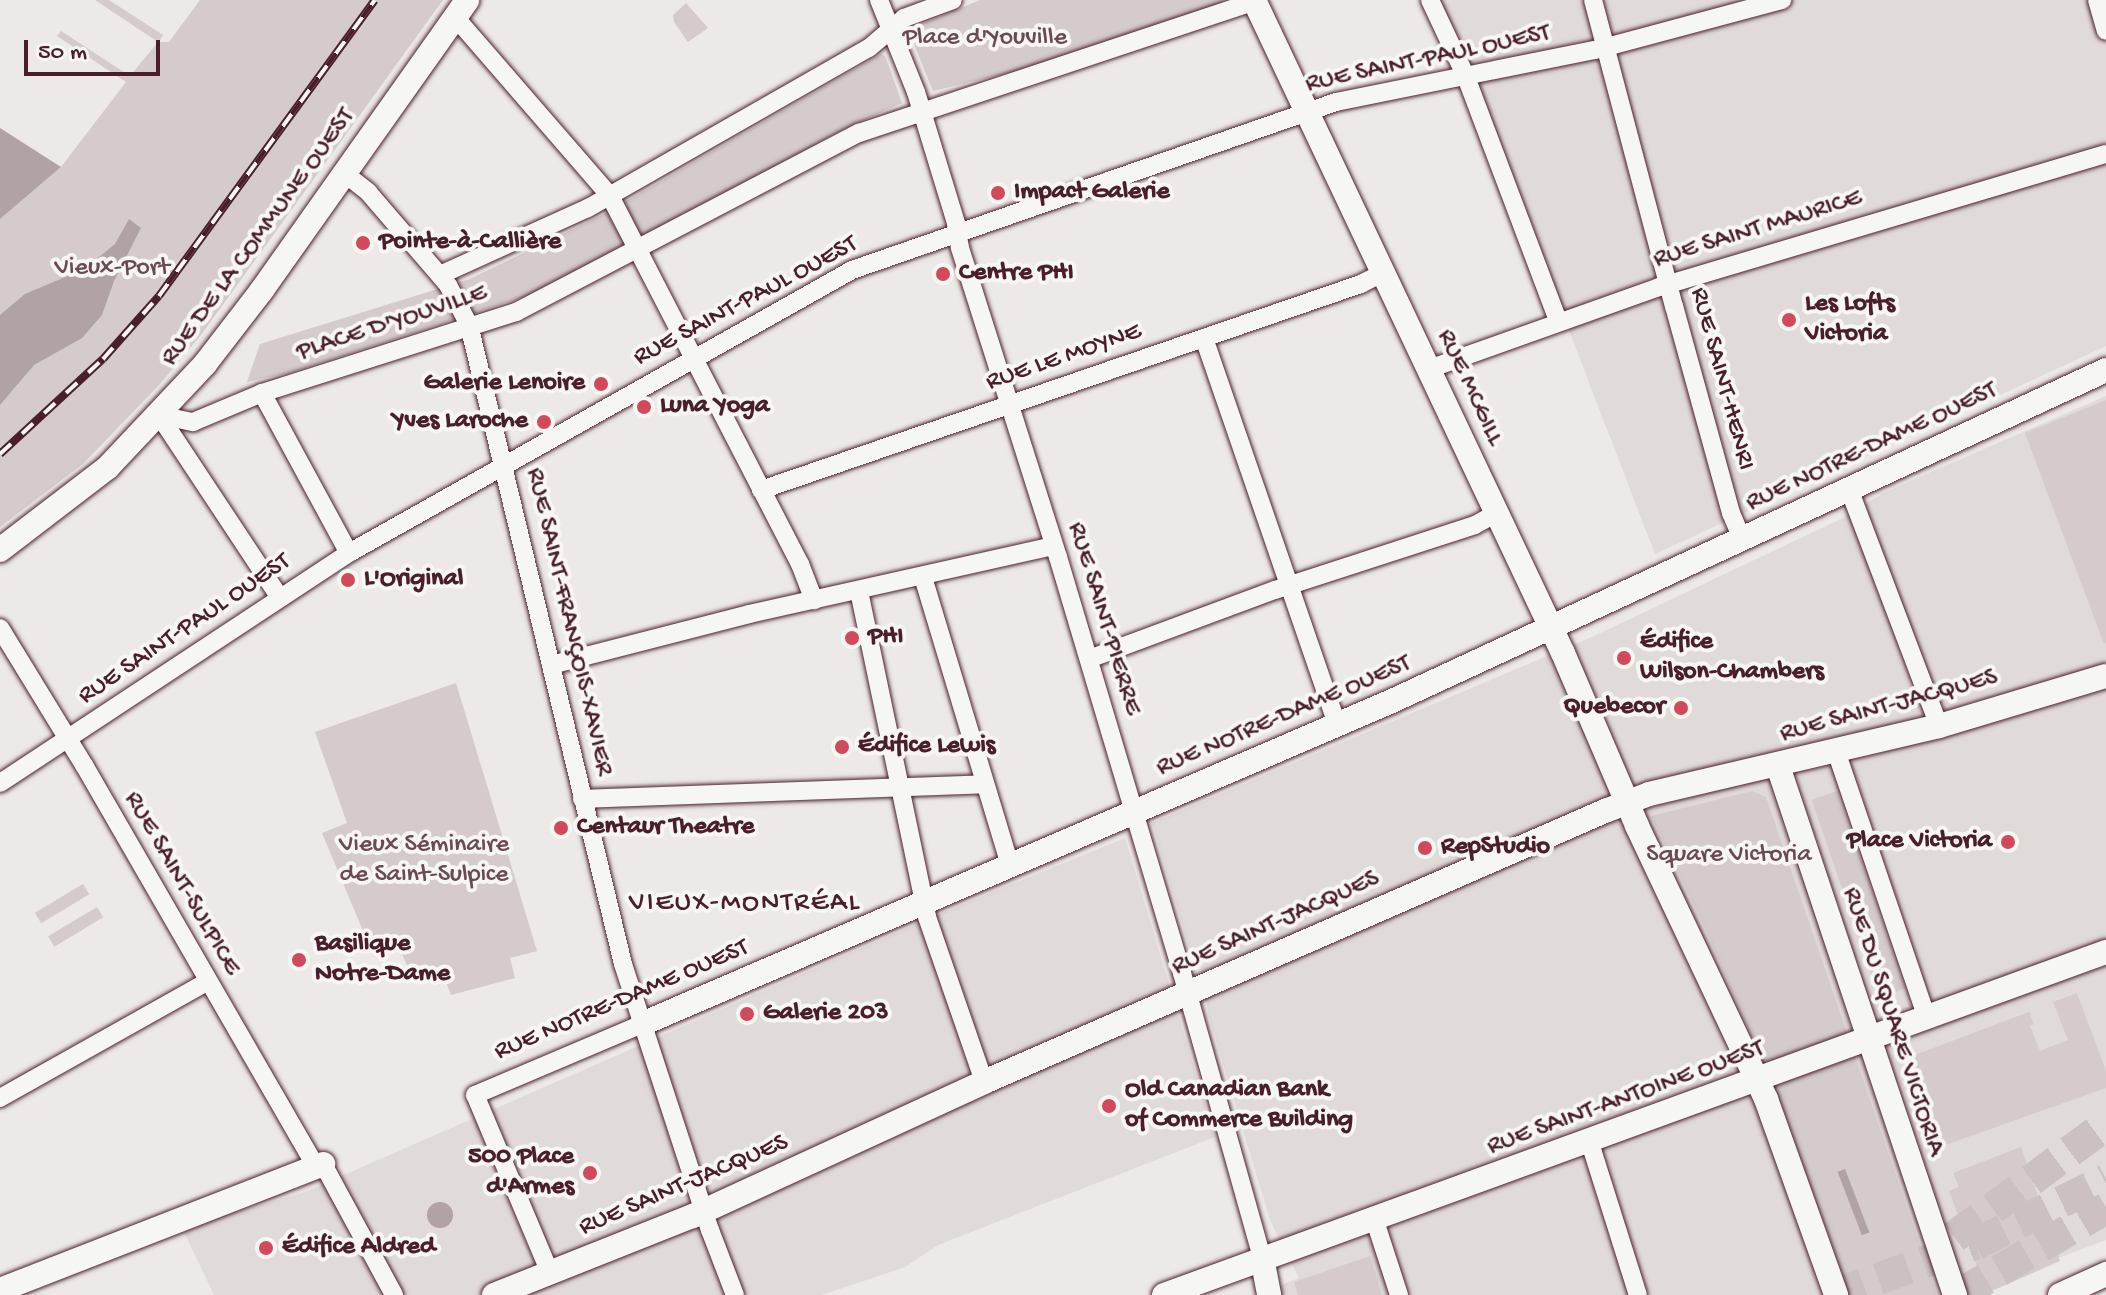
<!DOCTYPE html>
<meta charset="utf-8">
<style>
body{margin:0}
#map{position:relative;width:2106px;height:1295px;overflow:hidden;background:#ece9e6;font-family:"Gochi Hand",sans-serif}
div>[style]{position:absolute}
.built>*{inset:0;background:#e0dad8}
.green>*{inset:0;background:#d4cbca;transform-origin:0 0}
.water>*{inset:0;background:#b1a2a3;transform-origin:0 0}
.round{border-radius:50%}
.highway-tunnel>*{height:32px;margin-top:-16px;transform-origin:0;background:repeating-linear-gradient(90deg,#ccc1c1 0 32px,transparent 0 48px)}
.roads{filter:drop-shadow(0 0 2px #4a1f2b) drop-shadow(0 0 2px #4a1f2b)}
.street>*{height:18px;margin:-9px;padding:0 9px;transform-origin:9px;border-radius:9px;background:#f6f6f2}
.secondary>*{height:24px;margin:-12px;padding:0 12px;transform-origin:12px;border-radius:12px;background:#f6f6f2}
.rail>*{height:8px;margin-top:-4px;transform-origin:0;background:repeating-linear-gradient(90deg,#f6f6f2 0 15px,#4a1f2b 0 30px);box-sizing:border-box;border-block:2px solid #4a1f2b}
.dots>*{width:22px;height:22px;translate:-50% -50%;box-sizing:border-box;border:4px solid #f6f6f2;border-radius:50%}
span{translate:-50% -50%;white-space:nowrap;text-align:center;line-height:1.15;-webkit-text-stroke:8px #f6f6f2;paint-order:stroke}
.park-label{font-size:26px;color:#6c4a53}
.street-label{font-size:26px;color:#4a1f2b}
.poi-label{font-size:26px;color:#4a1f2b;font-weight:700}
.left{translate:0 -50%;text-align:left}
.right{translate:-100% -50%;text-align:right}
.neighbourhood-label{font-size:28px;color:#4a1f2b;letter-spacing:2px}
.scale{position:absolute;left:24px;top:40px;width:136px;height:36px;box-sizing:border-box;border:4px solid #4a1f2b;border-top:0;padding-left:10px;font-size:24px;line-height:28px;white-space:nowrap;color:#4a1f2b;-webkit-text-stroke:6px #f6f6f2;paint-order:stroke}
</style>
<div id="map">
<div class="built">
<div style="clip-path:polygon(1422px 0,2106px 0,2106px 346px,1655px 554px,1468px 68px,1453px 71px)"></div>
<div style="clip-path:polygon(2106px 396px,2106px 1240px,1960px 1295px,1255px 1295px,1299px 1278px,1270px 1220px,1209px 1017px,1200px 965px,1194px 964px,1152px 823px,1592px 637px,1843px 518px,1883px 493px)"></div>
<div style="clip-path:polygon(1125px 838px,1215px 1137px,938px 1245px,905px 1267px,822px 1295px,214px 1295px,182px 1228px,305px 1192px,937px 915px)"></div>
</div>
<div class="green">
<div style="clip-path:polygon(95px 0,109px 0,163px 35px,159px 42px,169px 42px,200px 0,443px 0,201px 335px,160px 384px,84px 463px,0 527px,0 219px,61px 167px,126px 82px,57px 36px,61px 31px,130px 76px,158px 42px)"></div>
<div style="clip-path:polygon(980px 0,1223px 0,1219px 5px,1029px 68px,933px 91px,912px 39px,912px 28px)"></div>
<div style="clip-path:polygon(686px 3px,708px 28px,688px 42px,674px 22px,673px 15px)"></div>
<div style="clip-path:polygon(881px 54px,885px 56px,902px 103px,844px 129px,542px 291px,289px 373px,247px 382px,260px 344px,470px 279px,604px 214px)"></div>
<div style="clip-path:polygon(2106px 400px,2106px 643px,2104px 644px,2025px 433px)"></div>
<div style="clip-path:polygon(456px 683px,537px 951px,510px 958px,515px 978px,451px 995px,442px 971px,413px 979px,399px 947px,374px 957px,322px 833px,347px 823px,315px 732px)"></div>
<div style="clip-path:polygon(1752px 791px,1766px 797px,1937px 1295px,1850px 1295px,1784px 1112px,1704px 926px,1651px 816px)"></div>
<div style="left:1837px;top:791px;width:209px;height:27px;rotate:71deg"></div>
<div style="left:83px;top:884px;width:12px;height:56px;rotate:59deg"></div>
<div style="left:97px;top:907px;width:12px;height:57px;rotate:59deg"></div>
<div style="clip-path:polygon(2077px 993px,2106px 1071px,2106px 1088px,1934px 1149px,1904px 1065px,1907px 1058px,2029px 1012px,2034px 1024px,2030px 1026px,2040px 1051px,2068px 1040px,2053px 1002px)"></div>
<div style="clip-path:polygon(2021px 1147px,2060px 1261px,1987px 1293px,1949px 1191px,1959px 1187px,1953px 1173px)"></div>
<div style="clip-path:polygon(1370px 1256px,1382px 1295px,1298px 1295px,1294px 1282px)"></div>
</div>
<div class="water">
<div style="clip-path:polygon(0 128px,61px 167px,0 219px)"></div>
<div style="clip-path:polygon(129px 219px,141px 228px,114px 281px,102px 315px,82px 338px,34px 365px,0 405px,0 315px,25px 294px,84px 269px,115px 244px)"></div>
<div style="left:1845px;top:1169px;width:68px;height:8px;rotate:69deg"></div>
<div class="round" style="left:427px;top:1202px;width:26px;height:26px"></div>
</div>
<div class="highway-tunnel">
<div style="left:1954px;top:1237px;width:189px;rotate:-36.4deg"></div>
<div style="left:1833px;top:1295px;width:151px;rotate:-19.8deg"></div>
<div style="left:1975px;top:1244px;width:146px;rotate:-26deg"></div>
<div style="left:1958px;top:1295px;width:172px;rotate:-30.4deg"></div>
</div>
<div class="roads">
<div class="street">
<div style="left:879px;top:0;width:99px;rotate:68.1deg"></div>
<div style="left:916px;top:92px;width:137px;rotate:73deg"></div>
<div style="left:956px;top:223px;width:25px;rotate:81deg"></div>
<div style="left:960px;top:248px;width:324px;rotate:72.4deg"></div>
<div style="left:1058px;top:557px;width:434px;rotate:73.4deg"></div>
<div style="left:1182px;top:973px;width:296px;rotate:74.3deg"></div>
<div style="left:1430px;top:0;width:85px;rotate:64.9deg"></div>
<div style="left:1466px;top:77px;width:261px;rotate:69.3deg"></div>
<div style="left:1593px;top:0;width:317px;rotate:75.2deg"></div>
<div style="left:1674px;top:306px;width:215px;rotate:74.6deg"></div>
<div style="left:1731px;top:513px;width:28px;rotate:67deg"></div>
<div style="left:2097px;top:0;width:32px;rotate:74deg"></div>
<div style="left:455px;top:17px;width:237px;rotate:49.1deg"></div>
<div style="left:610px;top:196px;width:414px;rotate:62.7deg"></div>
<div style="left:800px;top:564px;width:39px;rotate:69deg"></div>
<div style="left:344px;top:173px;width:31px;rotate:38deg"></div>
<div style="left:368px;top:192px;width:123px;rotate:49.3deg"></div>
<div style="left:448px;top:285px;width:45px;rotate:62.3deg"></div>
<div style="left:469px;top:325px;width:657px;rotate:76.45deg"></div>
<div style="left:623px;top:964px;width:280px;rotate:71.9deg"></div>
<div style="left:710px;top:1230px;width:70px;rotate:69deg"></div>
<div style="left:440px;top:275px;width:162px;rotate:-24.4deg"></div>
<div style="left:588px;top:208px;width:323px;rotate:-29.7deg"></div>
<div style="left:869px;top:48px;width:46px;rotate:-40.6deg"></div>
<div style="left:904px;top:18px;width:52px;rotate:-20.2deg"></div>
<div style="left:1204px;top:338px;width:408px;rotate:71deg"></div>
<div style="left:1429px;top:369px;width:244px;rotate:-19.6deg"></div>
<div style="left:1659px;top:287px;width:466px;rotate:-16.6deg"></div>
<div style="left:262px;top:393px;width:182px;rotate:61.5deg"></div>
<div style="left:159px;top:415px;width:35px;rotate:12deg"></div>
<div style="left:193px;top:422px;width:75px;rotate:-22.8deg"></div>
<div style="left:262px;top:393px;width:267px;rotate:-17.7deg"></div>
<div style="left:516px;top:312px;width:387px;rotate:-27.6deg"></div>
<div style="left:859px;top:133px;width:417px;rotate:-18.4deg"></div>
<div style="left:159px;top:415px;width:217px;rotate:56.5deg"></div>
<div style="left:1849px;top:489px;width:254px;rotate:69.2deg"></div>
<div style="left:761px;top:490px;width:634px;rotate:-18.95deg"></div>
<div style="left:1361px;top:284px;width:25px;rotate:-27deg"></div>
<div style="left:923px;top:577px;width:302px;rotate:73.2deg"></div>
<div style="left:859px;top:591px;width:333px;rotate:78.2deg"></div>
<div style="left:927px;top:917px;width:175px;rotate:70.9deg"></div>
<div style="left:0;top:628px;width:161px;rotate:58.5deg"></div>
<div style="left:84px;top:765px;width:464px;rotate:60deg"></div>
<div style="left:1089px;top:659px;width:198px;rotate:-20.4deg"></div>
<div style="left:1275px;top:590px;width:210px;rotate:-18deg"></div>
<div style="left:1475px;top:525px;width:25px;rotate:-29deg"></div>
<div style="left:551px;top:665px;width:204px;rotate:-14.4deg"></div>
<div style="left:749px;top:614px;width:312px;rotate:-12.6deg"></div>
<div style="left:1836px;top:751px;width:283px;rotate:71.2deg"></div>
<div style="left:0;top:783px;width:418px;rotate:-33.4deg"></div>
<div style="left:349px;top:553px;width:577px;rotate:-29.36deg"></div>
<div style="left:852px;top:270px;width:512px;rotate:-19.14deg"></div>
<div style="left:1336px;top:102px;width:264px;rotate:-11.4deg"></div>
<div style="left:1595px;top:50px;width:194px;rotate:-15deg"></div>
<div style="left:582px;top:799px;width:401px;rotate:-2.1deg"></div>
<div style="left:0;top:1098px;width:237px;rotate:-29.3deg"></div>
<div style="left:1590px;top:1143px;width:159px;rotate:72.5deg"></div>
<div style="left:323px;top:1164px;width:149px;rotate:61.5deg"></div>
<div style="left:1375px;top:1221px;width:78px;rotate:72deg"></div>
<div style="left:550px;top:1273px;width:193px;rotate:-112.8deg"></div>
<div style="left:475px;top:1095px;width:181px;rotate:-23deg"></div>
</div>
<div class="secondary">
<div style="left:1254px;top:0;width:722px;rotate:64.68deg"></div>
<div style="left:1563px;top:653px;width:188px;rotate:66.8deg"></div>
<div style="left:1637px;top:826px;width:302px;rotate:64.7deg"></div>
<div style="left:1766px;top:1099px;width:208px;rotate:70.3deg"></div>
<div style="left:0;top:550px;width:136px;rotate:-37.5deg"></div>
<div style="left:108px;top:467px;width:141px;rotate:-46.7deg"></div>
<div style="left:205px;top:364px;width:93px;rotate:-52.4deg"></div>
<div style="left:262px;top:290px;width:355px;rotate:-54.7deg"></div>
<div style="left:1778px;top:766px;width:558px;rotate:71.5deg"></div>
<div style="left:642px;top:1024px;width:817px;rotate:-23.3deg"></div>
<div style="left:1392px;top:701px;width:787px;rotate:-24.87deg"></div>
<div style="left:1262px;top:1258px;width:38px;rotate:79deg"></div>
<div style="left:0;top:1290px;width:347px;rotate:-21.3deg"></div>
<div style="left:494px;top:1295px;width:214px;rotate:-21.7deg"></div>
<div style="left:693px;top:1216px;width:320px;rotate:-24.7deg"></div>
<div style="left:984px;top:1082px;width:678px;rotate:-23.58deg"></div>
<div style="left:1605px;top:811px;width:47px;rotate:-21.1deg"></div>
<div style="left:1649px;top:794px;width:298px;rotate:-13.2deg"></div>
<div style="left:1939px;top:726px;width:174px;rotate:-16.7deg"></div>
<div style="left:1164px;top:1295px;width:1003px;rotate:-20.01deg"></div>
<div style="left:2060px;top:1295px;width:51px;rotate:-24.5deg"></div>
</div>
</div>
<div class="rail">
<div style="left:0;top:454px;width:140px;rotate:-42.7deg"></div>
<div style="left:103px;top:359px;width:84px;rotate:-48.4deg"></div>
<div style="left:159px;top:296px;width:366px;rotate:-53.9deg"></div>
</div>
<div class="dots">
<div style="left:998px;top:193px;background:#d1495b"></div>
<div style="left:363px;top:243px;background:#d1495b"></div>
<div style="left:943px;top:274px;background:#d1495b"></div>
<div style="left:1789px;top:320px;background:#d1495b"></div>
<div style="left:601px;top:384px;background:#d1495b"></div>
<div style="left:644px;top:407px;background:#d1495b"></div>
<div style="left:544px;top:422px;background:#d1495b"></div>
<div style="left:348px;top:580px;background:#d1495b"></div>
<div style="left:852px;top:638px;background:#d1495b"></div>
<div style="left:1624px;top:658px;background:#d1495b"></div>
<div style="left:1681px;top:708px;background:#d1495b"></div>
<div style="left:842px;top:747px;background:#d1495b"></div>
<div style="left:561px;top:828px;background:#d1495b"></div>
<div style="left:2008px;top:842px;background:#d1495b"></div>
<div style="left:1425px;top:848px;background:#d1495b"></div>
<div style="left:299px;top:960px;background:#d1495b"></div>
<div style="left:747px;top:1014px;background:#d1495b"></div>
<div style="left:1109px;top:1106px;background:#d1495b"></div>
<div style="left:590px;top:1173px;background:#d1495b"></div>
<div style="left:266px;top:1248px;background:#d1495b"></div>
</div>
<div class="park-label">
<span style="left:985px;top:39px">Place d'Youville</span>
<span style="left:112px;top:269px">Vieux-Port</span>
<span style="left:424px;top:861px">Vieux Séminaire<br>de Saint-Sulpice</span>
<span style="left:1729px;top:856px">Square Victoria</span>
</div>
<div class="street-label">
<span style="left:1428px;top:60px;rotate:-12deg">RUE SAINT-PAUL OUEST</span>
<span style="left:1758px;top:230px;rotate:-17deg">RUE SAINT MAURICE</span>
<span style="left:259px;top:238px;rotate:-54deg">RUE DE LA COMMUNE OUEST</span>
<span style="left:746px;top:302px;rotate:-28deg">RUE SAINT-PAUL OUEST</span>
<span style="left:392px;top:324px;rotate:-18deg">PLACE D'YOUVILLE</span>
<span style="left:1064px;top:358px;rotate:-19deg">RUE LE MOYNE</span>
<span style="left:1721px;top:379px;rotate:75deg">RUE SAINT-HENRI</span>
<span style="left:1469px;top:388px;rotate:65deg">RUE MCGILL</span>
<span style="left:1872px;top:448px;rotate:-25deg">RUE NOTRE-DAME OUEST</span>
<span style="left:1103px;top:619px;rotate:73deg">RUE SAINT-PIERRE</span>
<span style="left:568px;top:622px;rotate:77deg">RUE SAINT-FRANÇOIS-XAVIER</span>
<span style="left:185px;top:630px;rotate:-34deg">RUE SAINT-PAUL OUEST</span>
<span style="left:1889px;top:707px;rotate:-15deg">RUE SAINT-JACQUES</span>
<span style="left:1284px;top:717px;rotate:-23deg">RUE NOTRE-DAME OUEST</span>
<span style="left:181px;top:884px;rotate:60deg">RUE SAINT-SULPICE</span>
<span style="left:1276px;top:924px;rotate:-24deg">RUE SAINT-JACQUES</span>
<span style="left:622px;top:1001px;rotate:-23deg">RUE NOTRE-DAME OUEST</span>
<span style="left:1892px;top:1022px;rotate:72deg">RUE DU SQUARE VICTORIA</span>
<span style="left:1626px;top:1099px;rotate:-20deg">RUE SAINT-ANTOINE OUEST</span>
<span style="left:684px;top:1186px;rotate:-23deg">RUE SAINT-JACQUES</span>
</div>
<div class="poi-label">
<span class="left" style="left:1014px;top:193px">Impact Galerie</span>
<span class="left" style="left:379px;top:243px">Pointe-à-Callière</span>
<span class="left" style="left:959px;top:274px">Centre PHI</span>
<span class="left" style="left:1805px;top:320px">Les Lofts<br>Victoria</span>
<span class="right" style="left:585px;top:384px">Galerie Lenoire</span>
<span class="left" style="left:660px;top:407px">Luna Yoga</span>
<span class="right" style="left:528px;top:422px">Yves Laroche</span>
<span class="left" style="left:364px;top:580px">L'Original</span>
<span class="left" style="left:868px;top:638px">PHI</span>
<span class="left" style="left:1640px;top:658px">Édifice<br>Wilson-Chambers</span>
<span class="right" style="left:1665px;top:708px">Quebecor</span>
<span class="left" style="left:858px;top:747px">Édifice Lewis</span>
<span class="left" style="left:577px;top:828px">Centaur Theatre</span>
<span class="right" style="left:1992px;top:842px">Place Victoria</span>
<span class="left" style="left:1441px;top:848px">RepStudio</span>
<span class="left" style="left:315px;top:960px">Basilique<br>Notre-Dame</span>
<span class="left" style="left:763px;top:1014px">Galerie 203</span>
<span class="left" style="left:1125px;top:1106px">Old Canadian Bank<br>of Commerce Building</span>
<span class="right" style="left:574px;top:1173px">500 Place<br>d'Armes</span>
<span class="left" style="left:282px;top:1248px">Édifice Aldred</span>
</div>
<div class="neighbourhood-label">
<span style="left:745px;top:904px">VIEUX-MONTRÉAL</span>
</div>
<div class="scale">50 m</div>
</div>
